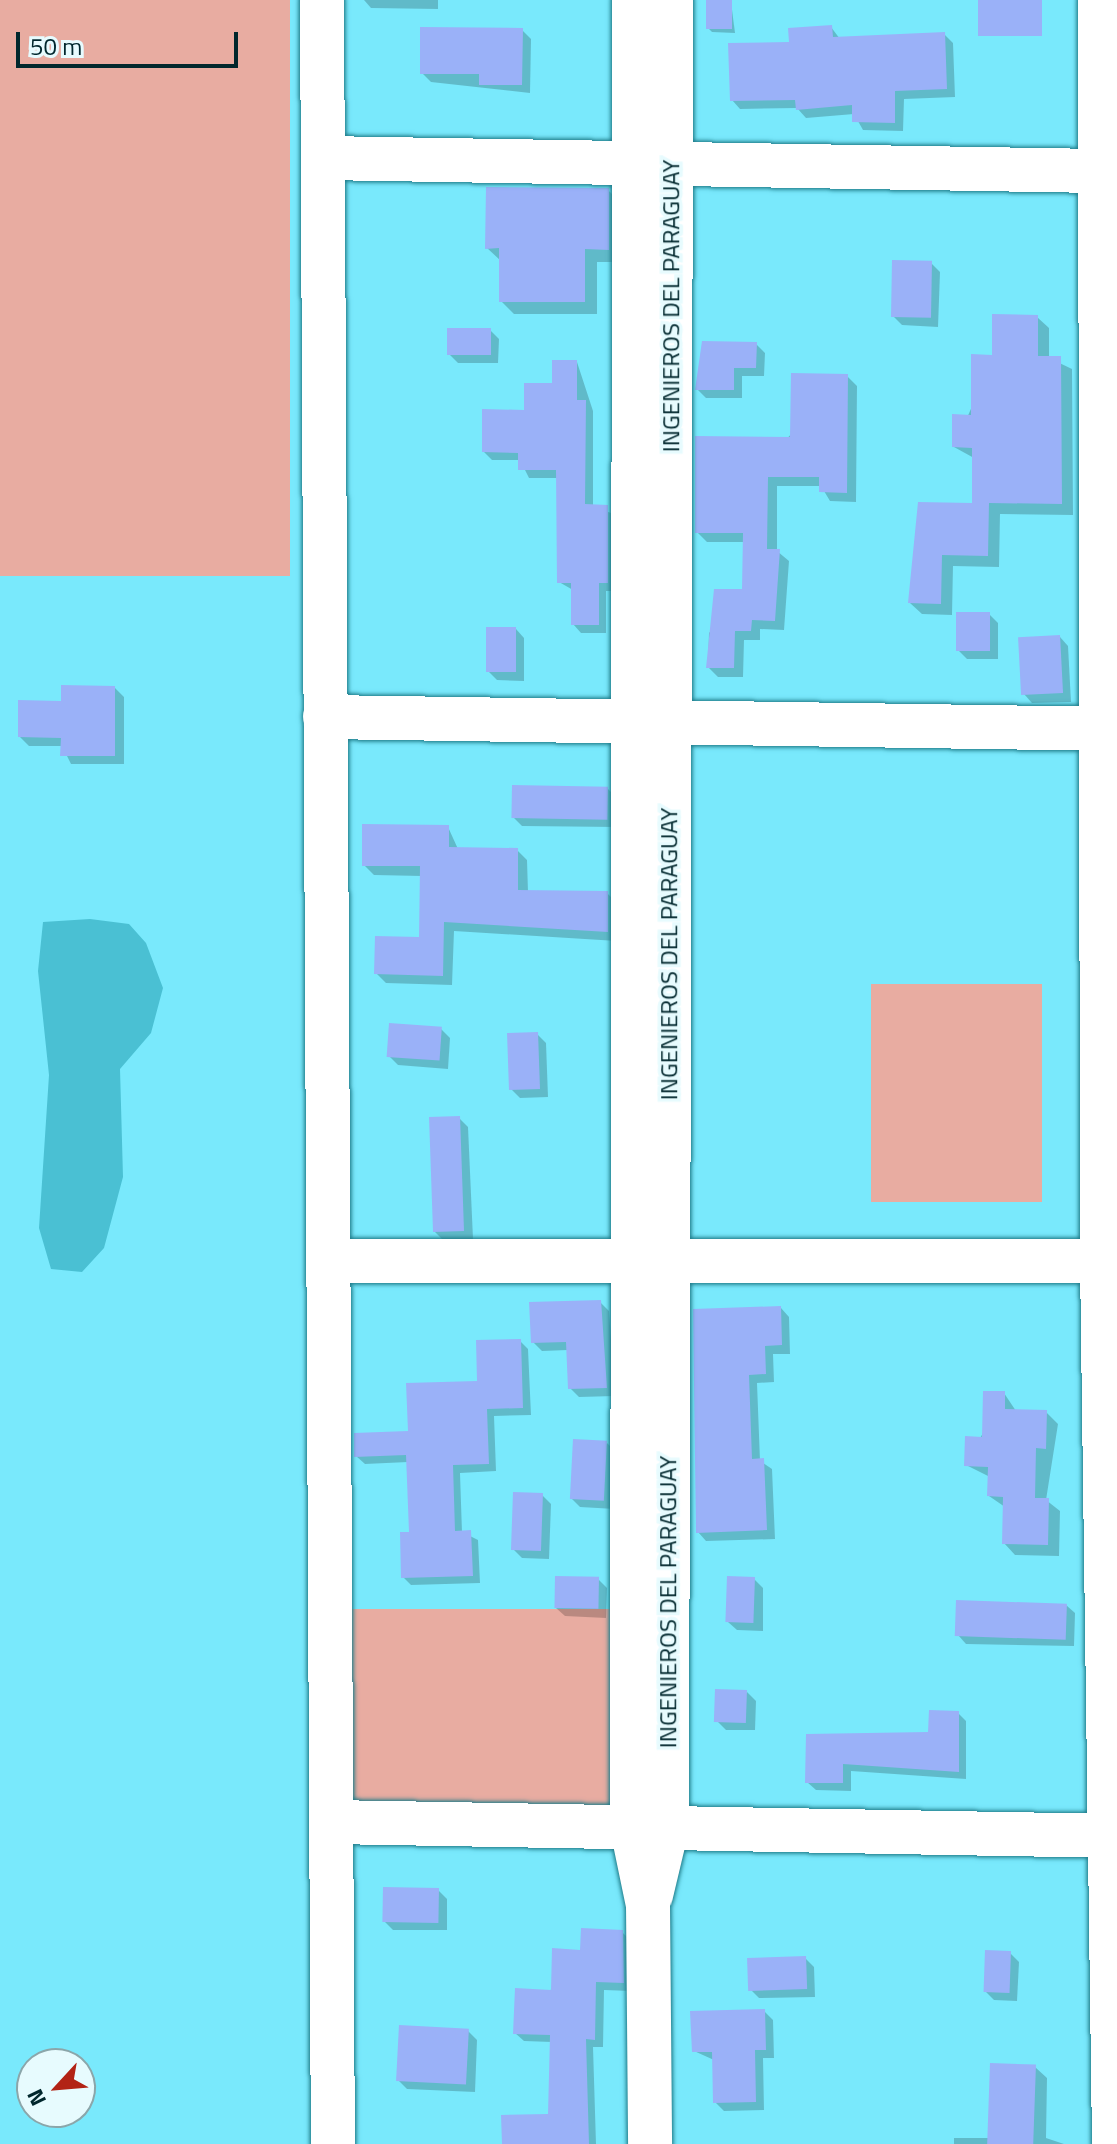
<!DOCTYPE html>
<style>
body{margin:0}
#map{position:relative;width:1117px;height:2144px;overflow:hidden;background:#79e9fc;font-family:"Titillium Web",sans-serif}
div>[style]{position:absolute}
.green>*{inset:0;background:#e8aca1;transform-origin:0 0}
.water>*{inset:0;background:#4ac0d3}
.shadow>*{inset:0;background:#0003}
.building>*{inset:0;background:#9ab1f8;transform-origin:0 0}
.roads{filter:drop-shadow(0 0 2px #1e7b89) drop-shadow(0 0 2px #1e7b89)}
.minor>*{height:44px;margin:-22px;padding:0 22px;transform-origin:22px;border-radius:22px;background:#fff}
span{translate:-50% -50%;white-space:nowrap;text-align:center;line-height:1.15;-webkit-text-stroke:7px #e7fbfe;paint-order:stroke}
.street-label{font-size:24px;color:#01272d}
.north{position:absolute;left:16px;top:2048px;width:80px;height:80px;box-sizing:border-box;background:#e7fbfe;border:2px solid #8ba6aa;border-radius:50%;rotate:244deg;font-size:22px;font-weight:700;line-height:32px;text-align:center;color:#01272d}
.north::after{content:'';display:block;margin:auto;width:28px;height:36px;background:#b22315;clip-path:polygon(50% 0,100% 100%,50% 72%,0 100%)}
.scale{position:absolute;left:16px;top:32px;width:222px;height:36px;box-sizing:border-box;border:4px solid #01272d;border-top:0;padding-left:10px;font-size:24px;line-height:28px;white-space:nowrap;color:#01272d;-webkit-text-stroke:6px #e7fbfe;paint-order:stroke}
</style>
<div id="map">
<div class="green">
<div style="left:0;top:0;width:290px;height:576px"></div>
<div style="left:871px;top:984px;width:171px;height:218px"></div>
<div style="left:348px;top:1609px;width:263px;height:196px"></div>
</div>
<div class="water">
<div style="clip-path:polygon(90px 919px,129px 924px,146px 943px,163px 988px,151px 1033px,120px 1069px,123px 1177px,104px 1248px,82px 1272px,51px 1269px,39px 1228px,49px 1075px,38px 971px,43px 922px)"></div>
</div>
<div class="shadow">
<div style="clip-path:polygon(364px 0,438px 0,438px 9px,371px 8px)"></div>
<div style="clip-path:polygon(731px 2px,735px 33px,712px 32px,708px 28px)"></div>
<div style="clip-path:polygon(831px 27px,840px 39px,944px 34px,953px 43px,955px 97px,904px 99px,903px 131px,863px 130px,854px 114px,806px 118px,797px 108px,740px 109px,732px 100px,792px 44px)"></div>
<div style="clip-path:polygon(522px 30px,531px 39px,530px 93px,431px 82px,422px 73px)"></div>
<div style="clip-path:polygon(608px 190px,621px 203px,621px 262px,597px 262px,597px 314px,514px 314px,501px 301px,501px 261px,487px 248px)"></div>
<div style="clip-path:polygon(931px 263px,940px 272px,938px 327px,902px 325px,893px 316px)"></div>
<div style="clip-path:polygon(1037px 317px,1049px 328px,1049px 358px,1072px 369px,1073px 515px,1000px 514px,999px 567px,953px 566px,952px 615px,922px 614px,910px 603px,974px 505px,974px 458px,954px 447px,994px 357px)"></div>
<div style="clip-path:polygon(490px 330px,499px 339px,498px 363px,458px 363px,449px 354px)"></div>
<div style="clip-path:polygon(756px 344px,765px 353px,764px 376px,742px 376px,742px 398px,706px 398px,697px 389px)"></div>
<div style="clip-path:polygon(577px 362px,593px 411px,593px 506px,616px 515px,616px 591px,606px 591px,606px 633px,581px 633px,573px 624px,573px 590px,559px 582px,558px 478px,529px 478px,520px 460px,492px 460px,484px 452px)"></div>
<div style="clip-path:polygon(847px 376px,857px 386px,856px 502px,830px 501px,821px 486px,777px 486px,777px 551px,789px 561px,784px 630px,760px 629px,760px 640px,744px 640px,743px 677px,718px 677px,708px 667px,709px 633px,744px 591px,745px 542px,707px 542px,697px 532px)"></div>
<div style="clip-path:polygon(989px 614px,998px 623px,998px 659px,967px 659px,958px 650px)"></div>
<div style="clip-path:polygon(516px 629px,524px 638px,524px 681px,497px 680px,488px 671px)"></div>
<div style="clip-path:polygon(1060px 637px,1068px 646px,1071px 702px,1032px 703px,1024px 694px)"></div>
<div style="clip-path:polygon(115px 688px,124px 697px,124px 764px,71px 764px,62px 746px,29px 746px,20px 737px,63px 703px)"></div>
<div style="clip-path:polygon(607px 788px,616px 797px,616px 827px,522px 826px,513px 817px)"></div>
<div style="clip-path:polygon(448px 827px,458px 849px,517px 850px,527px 860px,528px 892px,607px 893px,617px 903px,617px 941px,454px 931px,452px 985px,386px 983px,376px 973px,421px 939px,422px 876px,374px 875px,364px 865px)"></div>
<div style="clip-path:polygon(441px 1029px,450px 1038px,448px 1069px,398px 1065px,389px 1056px)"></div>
<div style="clip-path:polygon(537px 1034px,546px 1043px,548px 1097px,520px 1098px,511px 1089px)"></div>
<div style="clip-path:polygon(459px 1118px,468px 1127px,473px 1239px,443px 1240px,434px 1231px)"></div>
<div style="clip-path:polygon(600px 1302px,609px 1311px,615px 1396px,579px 1397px,570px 1388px,568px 1350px,542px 1351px,533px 1342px)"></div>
<div style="clip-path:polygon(781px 1308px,789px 1317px,790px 1354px,773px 1354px,774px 1382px,757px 1383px,760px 1461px,772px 1469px,775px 1539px,706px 1541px,698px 1532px,695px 1311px)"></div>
<div style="clip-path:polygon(520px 1341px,528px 1349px,531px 1415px,494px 1416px,496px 1471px,460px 1473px,462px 1532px,478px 1540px,480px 1583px,411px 1585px,403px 1577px,411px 1534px,408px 1462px,365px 1464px,356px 1456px,410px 1433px,479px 1383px)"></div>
<div style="clip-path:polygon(1004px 1393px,1016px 1411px,1046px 1412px,1058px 1424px,1046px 1500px,1060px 1511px,1059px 1556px,1015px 1555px,1004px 1543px,1005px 1507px,989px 1496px,990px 1477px,966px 1465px)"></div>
<div style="clip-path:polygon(607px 1443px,616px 1452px,615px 1509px,580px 1507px,571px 1498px)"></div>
<div style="clip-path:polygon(542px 1495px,551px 1504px,549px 1559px,522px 1558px,513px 1549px)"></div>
<div style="clip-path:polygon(598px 1579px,607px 1588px,606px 1618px,565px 1616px,556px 1608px)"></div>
<div style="clip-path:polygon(754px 1579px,763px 1588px,763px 1631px,737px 1630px,728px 1622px)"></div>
<div style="clip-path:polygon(1066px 1605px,1075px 1613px,1074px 1646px,966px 1644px,958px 1635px)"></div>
<div style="clip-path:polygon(747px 1692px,756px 1701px,755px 1730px,726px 1730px,717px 1721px)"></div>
<div style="clip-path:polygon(958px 1713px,966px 1721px,966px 1779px,851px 1771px,851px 1791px,816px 1790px,807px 1782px,808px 1736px,930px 1734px)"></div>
<div style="clip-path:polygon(438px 1890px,447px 1899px,447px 1930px,393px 1930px,384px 1921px)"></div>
<div style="clip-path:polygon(622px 1932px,631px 1941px,631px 1991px,604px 1990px,603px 2047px,593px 2047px,596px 2144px,504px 2144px,550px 2116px,552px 2042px,524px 2041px,515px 2033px,582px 1952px)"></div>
<div style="clip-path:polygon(1010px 1953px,1019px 1962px,1017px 2001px,994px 2000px,985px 1991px)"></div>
<div style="clip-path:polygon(805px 1958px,814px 1967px,815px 1997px,759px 1998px,750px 1989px)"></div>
<div style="clip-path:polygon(764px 2011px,773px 2020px,774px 2058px,763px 2058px,764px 2110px,724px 2111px,715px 2102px,714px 2060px,694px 2051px)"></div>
<div style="clip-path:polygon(468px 2031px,477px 2040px,475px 2092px,407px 2089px,398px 2080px)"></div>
<div style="clip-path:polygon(1035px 2067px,1047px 2078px,1046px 2138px,1064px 2144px,954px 2144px,954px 2138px,990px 2138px)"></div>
</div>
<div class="building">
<div style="left:706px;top:0;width:26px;height:29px"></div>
<div style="left:978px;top:0;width:64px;height:36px"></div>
<div style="clip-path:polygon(832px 25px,833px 37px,945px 32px,947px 89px,895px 91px,895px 123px,852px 122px,852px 105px,796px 110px,795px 100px,730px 101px,728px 43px,789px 42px,788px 28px)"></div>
<div style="clip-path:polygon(420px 27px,523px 28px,522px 85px,479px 85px,479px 74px,420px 74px)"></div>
<div style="clip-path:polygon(486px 187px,609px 188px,609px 250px,585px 249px,585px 302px,499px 302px,499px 248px,485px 249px)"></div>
<div style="left:892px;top:260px;width:40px;height:57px;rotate:1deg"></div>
<div style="clip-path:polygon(992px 314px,1038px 315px,1038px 356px,1061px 356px,1062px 504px,989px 503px,988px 556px,942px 555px,941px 604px,908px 603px,918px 502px,972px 503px,972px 448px,952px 447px,952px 414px,971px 415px,971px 354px,992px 355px)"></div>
<div style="left:447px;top:328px;width:44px;height:27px"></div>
<div style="clip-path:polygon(702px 341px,757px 342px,756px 368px,734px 368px,734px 390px,695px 390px)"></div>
<div style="clip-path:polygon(552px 360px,577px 360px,577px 400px,586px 400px,585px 504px,608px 505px,608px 583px,599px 583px,599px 625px,571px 625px,571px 583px,557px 583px,556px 470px,518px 470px,518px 453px,482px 452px,482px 409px,524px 410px,524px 383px,552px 383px)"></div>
<div style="clip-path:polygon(791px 373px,848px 374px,847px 493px,819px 492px,819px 477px,768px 477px,767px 549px,780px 549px,775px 621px,752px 620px,751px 631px,735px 631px,734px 668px,706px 668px,714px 589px,742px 589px,743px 533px,695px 533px,695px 436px,790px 437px)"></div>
<div style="left:956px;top:612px;width:34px;height:39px"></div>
<div style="left:486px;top:627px;width:30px;height:45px"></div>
<div style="left:1060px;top:635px;width:58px;height:42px;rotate:87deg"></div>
<div style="clip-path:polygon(61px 685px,115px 686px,115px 756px,60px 756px,61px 738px,18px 737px,18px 700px,61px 701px)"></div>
<div style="left:512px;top:785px;width:96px;height:33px;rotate:1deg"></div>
<div style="clip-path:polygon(362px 824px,449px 825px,449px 847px,518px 848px,518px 890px,608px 891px,608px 932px,444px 922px,443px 976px,374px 974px,375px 936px,419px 937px,420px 866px,362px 866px)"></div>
<div style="left:389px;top:1023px;width:53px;height:34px;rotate:4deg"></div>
<div style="left:538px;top:1032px;width:57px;height:31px;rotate:88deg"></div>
<div style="left:460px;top:1116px;width:115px;height:31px;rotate:88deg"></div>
<div style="clip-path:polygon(601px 1300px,607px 1388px,568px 1389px,566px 1342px,531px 1343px,529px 1302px)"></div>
<div style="clip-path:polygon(781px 1306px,782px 1345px,765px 1346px,766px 1374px,749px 1375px,752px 1459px,764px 1458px,767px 1530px,696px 1533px,693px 1309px)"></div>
<div style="clip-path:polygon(521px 1339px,523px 1408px,487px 1409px,489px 1464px,453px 1465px,455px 1531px,471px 1530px,473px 1576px,401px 1578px,400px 1532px,409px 1532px,406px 1455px,354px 1457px,354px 1433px,408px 1431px,406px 1383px,477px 1381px,476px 1340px)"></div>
<div style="clip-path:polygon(983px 1391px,1005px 1391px,1005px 1409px,1047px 1410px,1046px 1449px,1036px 1448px,1035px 1498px,1049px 1498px,1048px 1545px,1002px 1544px,1003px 1497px,987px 1496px,988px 1467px,964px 1466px,965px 1436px,982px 1437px)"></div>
<div style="left:573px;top:1439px;width:34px;height:60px;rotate:3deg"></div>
<div style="left:513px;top:1492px;width:30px;height:58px;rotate:2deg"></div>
<div style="left:555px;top:1576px;width:44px;height:32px;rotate:1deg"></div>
<div style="left:727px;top:1576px;width:28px;height:46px;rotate:2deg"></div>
<div style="left:956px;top:1600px;width:111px;height:36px;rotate:2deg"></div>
<div style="left:715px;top:1689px;width:32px;height:33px;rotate:2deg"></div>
<div style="clip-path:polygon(929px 1710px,959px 1711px,959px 1772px,843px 1764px,843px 1783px,805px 1783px,806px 1734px,928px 1732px)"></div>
<div style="left:383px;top:1887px;width:56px;height:35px;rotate:1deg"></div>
<div style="clip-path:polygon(581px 1928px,623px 1930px,624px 1983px,596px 1982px,595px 2040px,586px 2039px,589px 2144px,502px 2144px,501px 2115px,548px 2114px,550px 2035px,513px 2034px,515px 1988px,551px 1990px,552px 1948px,580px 1950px)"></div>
<div style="left:985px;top:1950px;width:26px;height:42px;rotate:2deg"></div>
<div style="left:806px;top:1956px;width:33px;height:59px;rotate:88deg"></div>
<div style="clip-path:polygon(765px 2009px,766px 2050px,755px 2050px,756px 2102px,713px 2103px,712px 2052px,692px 2052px,690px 2011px)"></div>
<div style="left:399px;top:2025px;width:70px;height:56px;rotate:3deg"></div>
<div style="left:990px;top:2063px;width:46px;height:81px;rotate:2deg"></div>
</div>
<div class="roads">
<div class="minor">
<div style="left:322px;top:0;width:2144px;rotate:89.71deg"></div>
<div style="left:634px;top:0;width:1828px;rotate:90.06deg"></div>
<div style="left:632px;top:1828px;width:79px;rotate:78.3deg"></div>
<div style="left:648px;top:1905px;width:239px;rotate:89.5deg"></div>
<div style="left:1100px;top:0;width:1261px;rotate:89.91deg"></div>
<div style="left:1102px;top:1261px;width:883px;rotate:89.22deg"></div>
<div style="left:323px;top:158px;width:777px;rotate:0.96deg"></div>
<div style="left:325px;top:717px;width:792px;rotate:0.87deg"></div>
<div style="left:328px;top:1261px;width:789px"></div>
<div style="left:331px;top:1822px;width:786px;rotate:1.02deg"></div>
<div style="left:651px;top:1895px;width:69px;rotate:-76.6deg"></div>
<div style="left:667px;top:1828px;width:1828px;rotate:-89.87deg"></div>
</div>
</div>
<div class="street-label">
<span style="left:671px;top:306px;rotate:-90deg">INGENIEROS DEL PARAGUAY</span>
<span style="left:669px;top:954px;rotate:-90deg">INGENIEROS DEL PARAGUAY</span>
<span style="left:668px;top:1602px;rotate:-90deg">INGENIEROS DEL PARAGUAY</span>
</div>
<div class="north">N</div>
<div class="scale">50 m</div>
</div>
